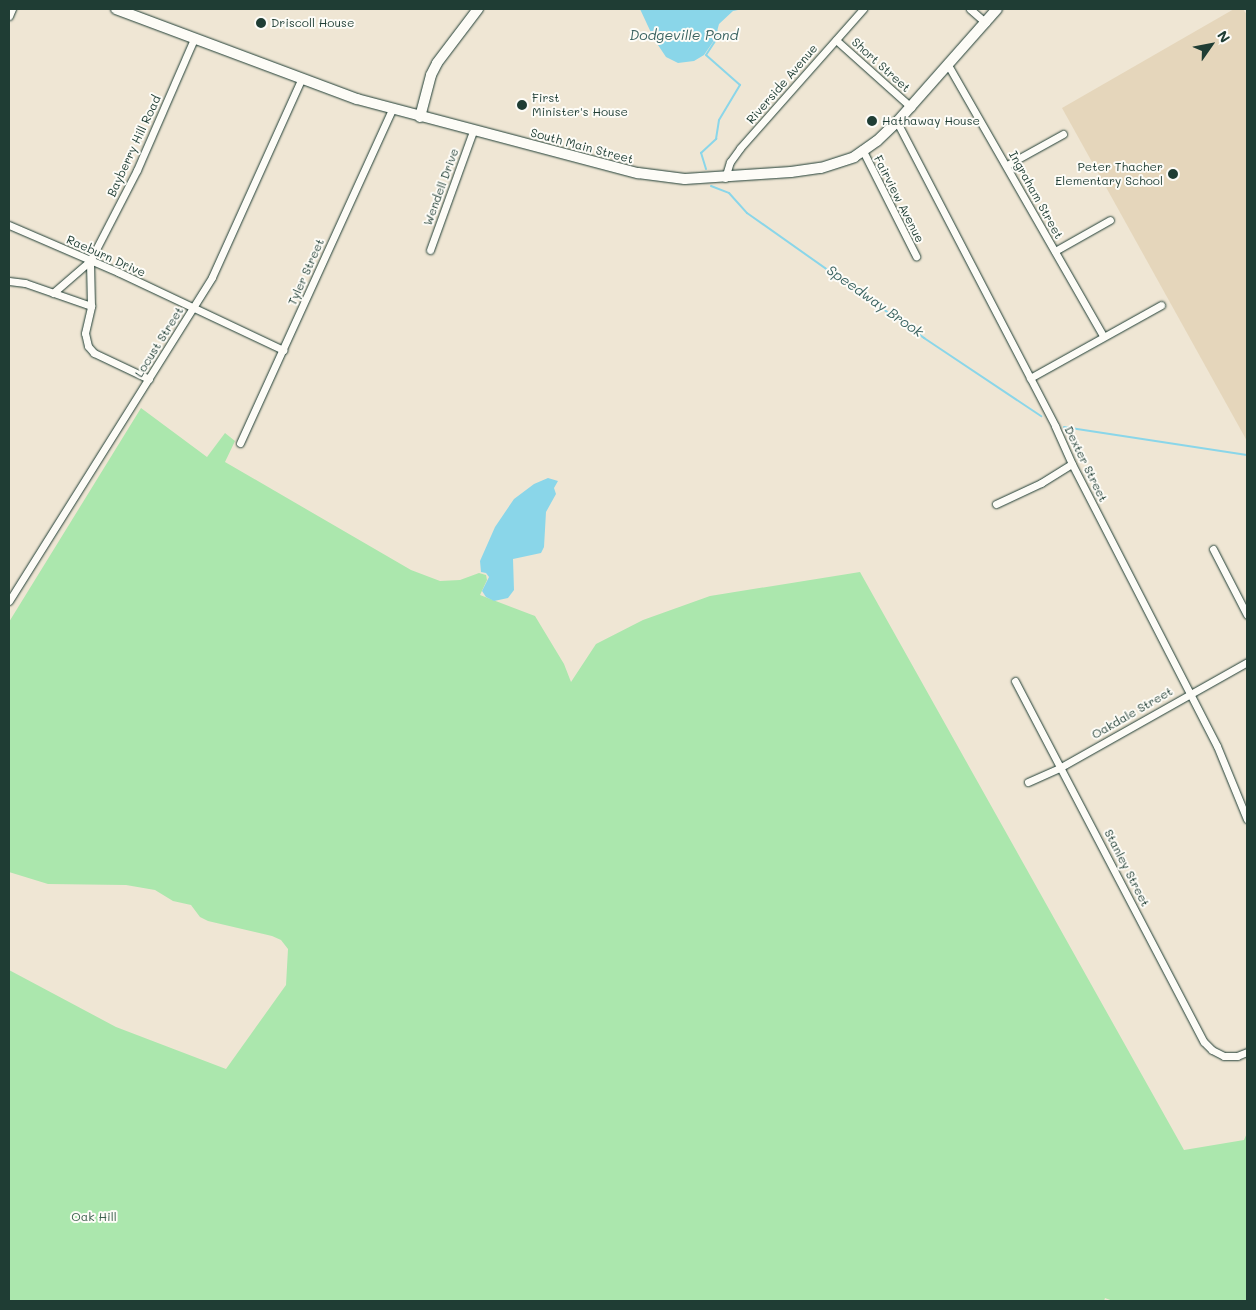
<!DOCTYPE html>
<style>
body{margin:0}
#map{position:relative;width:1256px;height:1310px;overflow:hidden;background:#efe6d4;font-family:Mali,sans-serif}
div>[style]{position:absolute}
.built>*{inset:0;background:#e5d6bb}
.green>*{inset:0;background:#abe7ad}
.water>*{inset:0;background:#8ad6e9}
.stream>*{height:2px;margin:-1px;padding:0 1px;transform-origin:1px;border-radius:1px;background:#8ad6e9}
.roads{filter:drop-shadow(0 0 1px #1f3d34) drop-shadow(0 0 1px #1f3d34)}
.street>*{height:7px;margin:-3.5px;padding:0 3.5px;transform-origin:3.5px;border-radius:3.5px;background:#fdfcf7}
.secondary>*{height:10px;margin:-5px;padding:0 5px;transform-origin:5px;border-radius:5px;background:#fdfcf7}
.dots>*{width:14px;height:14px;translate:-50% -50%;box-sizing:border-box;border:2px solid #fdfcf7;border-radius:50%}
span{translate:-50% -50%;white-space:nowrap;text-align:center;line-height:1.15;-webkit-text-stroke:4px #fdfcf7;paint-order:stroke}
.poi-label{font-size:12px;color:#1f3d34}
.left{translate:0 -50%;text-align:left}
.right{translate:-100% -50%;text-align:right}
.street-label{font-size:12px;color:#1f3d34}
.park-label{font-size:12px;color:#3b5f4c}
.water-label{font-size:14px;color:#3a6361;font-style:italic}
.frame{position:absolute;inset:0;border:10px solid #1f3d34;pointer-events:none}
.north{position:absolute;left:1186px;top:20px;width:50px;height:50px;-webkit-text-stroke:4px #fdfcf7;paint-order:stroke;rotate:57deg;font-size:14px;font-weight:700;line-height:20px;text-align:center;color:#1f3d34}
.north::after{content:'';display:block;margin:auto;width:18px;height:22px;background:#1f3d34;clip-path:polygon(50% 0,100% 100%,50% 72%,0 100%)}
</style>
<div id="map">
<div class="built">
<div style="clip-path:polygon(1234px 9px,1243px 9px,1247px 15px,1247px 441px,1062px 108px)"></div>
</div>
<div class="green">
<div style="clip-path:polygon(141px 408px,207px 457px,225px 433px,235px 441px,225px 462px,411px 570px,440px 581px,460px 580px,479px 573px,486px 575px,487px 580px,480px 595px,535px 616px,564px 664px,571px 682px,596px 644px,643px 620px,710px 596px,860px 572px,1184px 1150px,1244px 1140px,1247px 1133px,1247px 1301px,1113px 1301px,1105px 1298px,1104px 1301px,9px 1301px,9px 970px,116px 1027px,226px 1069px,286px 985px,288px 949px,281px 940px,272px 936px,208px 921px,200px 917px,191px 905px,173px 901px,155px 890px,126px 885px,48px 884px,9px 872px,9px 622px)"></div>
</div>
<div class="water">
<div style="clip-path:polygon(640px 9px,743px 9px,733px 11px,719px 24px,715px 39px,704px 55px,694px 61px,678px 63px,666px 57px,654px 39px)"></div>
<div style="clip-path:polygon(548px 478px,558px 481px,554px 488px,556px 494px,546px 512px,544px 547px,541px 553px,513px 559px,514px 590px,508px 598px,494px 601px,486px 597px,482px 591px,489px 577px,486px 573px,481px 572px,480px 561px,495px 527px,514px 499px,534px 484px)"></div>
</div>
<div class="stream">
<div style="left:706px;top:169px;width:17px;rotate:-107deg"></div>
<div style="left:701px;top:153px;width:21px;rotate:-43deg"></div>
<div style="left:716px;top:139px;width:19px;rotate:-81deg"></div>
<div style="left:719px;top:120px;width:41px;rotate:-59deg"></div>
<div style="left:740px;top:85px;width:45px;rotate:-138.6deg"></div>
<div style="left:706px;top:55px;width:24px;rotate:-57deg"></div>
<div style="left:719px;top:35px;width:6px;rotate:-121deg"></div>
<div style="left:711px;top:186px;width:19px;rotate:21deg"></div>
<div style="left:729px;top:193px;width:27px;rotate:48deg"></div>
<div style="left:747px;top:213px;width:217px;rotate:35.2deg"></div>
<div style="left:924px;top:338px;width:141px;rotate:33.7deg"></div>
<div style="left:1064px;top:427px;width:185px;rotate:8.7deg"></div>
</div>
<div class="roads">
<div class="street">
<div style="left:970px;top:9px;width:21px;rotate:41deg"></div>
<div style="left:9px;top:16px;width:8px;rotate:-67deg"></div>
<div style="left:836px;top:40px;width:101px;rotate:41.8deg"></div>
<div style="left:948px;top:65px;width:312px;rotate:60.2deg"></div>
<div style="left:897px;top:122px;width:343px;rotate:62.5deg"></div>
<div style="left:1055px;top:426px;width:42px;rotate:65.9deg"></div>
<div style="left:1072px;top:464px;width:317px;rotate:62.8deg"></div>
<div style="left:1217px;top:746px;width:79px;rotate:67.7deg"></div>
<div style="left:863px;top:151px;width:118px;rotate:63.2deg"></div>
<div style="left:1007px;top:165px;width:64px;rotate:-29deg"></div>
<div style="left:725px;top:178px;width:17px;rotate:-73deg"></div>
<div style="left:730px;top:162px;width:17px;rotate:-54deg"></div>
<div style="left:740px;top:148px;width:186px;rotate:-48.5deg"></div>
<div style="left:9px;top:225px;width:119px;rotate:23.3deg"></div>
<div style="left:118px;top:272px;width:183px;rotate:25.3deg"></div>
<div style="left:430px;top:250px;width:127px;rotate:-70.1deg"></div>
<div style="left:1055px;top:251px;width:63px;rotate:-29.4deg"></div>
<div style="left:9px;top:281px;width:16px;rotate:7deg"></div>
<div style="left:25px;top:283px;width:70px;rotate:19.2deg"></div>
<div style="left:53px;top:293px;width:49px;rotate:-40.9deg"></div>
<div style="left:1030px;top:378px;width:150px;rotate:-29.1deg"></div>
<div style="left:149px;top:379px;width:61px;rotate:-154.7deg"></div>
<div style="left:94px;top:353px;width:9px;rotate:-131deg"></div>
<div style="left:88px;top:346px;width:13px;rotate:-103deg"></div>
<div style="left:85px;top:333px;width:28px;rotate:-77deg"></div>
<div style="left:91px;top:306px;width:45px;rotate:-91.3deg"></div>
<div style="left:90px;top:261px;width:102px;rotate:-62.7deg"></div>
<div style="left:137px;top:170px;width:143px;rotate:-66.5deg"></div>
<div style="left:240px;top:443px;width:366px;rotate:-65.5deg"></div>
<div style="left:996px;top:504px;width:50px;rotate:-25deg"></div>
<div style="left:1041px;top:483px;width:36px;rotate:-32deg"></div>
<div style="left:1213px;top:549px;width:74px;rotate:62.7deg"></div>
<div style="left:9px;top:601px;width:382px;rotate:-57.9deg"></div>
<div style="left:212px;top:277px;width:216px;rotate:-65.7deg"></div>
<div style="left:1015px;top:681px;width:407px;rotate:62.4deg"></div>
<div style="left:1204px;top:1042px;width:11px;rotate:45deg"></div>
<div style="left:1212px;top:1050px;width:13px;rotate:27deg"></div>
<div style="left:1224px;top:1056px;width:13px"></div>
<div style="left:1237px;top:1056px;width:11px;rotate:-22deg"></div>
<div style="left:1028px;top:782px;width:36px;rotate:-24deg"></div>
<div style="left:1061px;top:767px;width:214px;rotate:-29.4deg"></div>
</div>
<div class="secondary">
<div style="left:116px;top:9px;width:257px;rotate:20.5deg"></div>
<div style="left:357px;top:99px;width:291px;rotate:14.8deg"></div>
<div style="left:638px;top:173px;width:47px;rotate:7.3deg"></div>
<div style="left:685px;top:179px;width:106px;rotate:-3.8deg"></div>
<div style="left:791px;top:172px;width:30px;rotate:-8deg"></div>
<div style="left:821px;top:168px;width:35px;rotate:-18deg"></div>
<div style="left:854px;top:157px;width:28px;rotate:-35deg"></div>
<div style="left:877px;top:141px;width:28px;rotate:-44deg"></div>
<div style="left:897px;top:122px;width:151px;rotate:-48.5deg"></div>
<div style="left:420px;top:117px;width:43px;rotate:-75.3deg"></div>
<div style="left:431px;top:75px;width:13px;rotate:-63deg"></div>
<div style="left:437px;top:63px;width:68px;rotate:-52.8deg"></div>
</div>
</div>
<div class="dots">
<div style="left:261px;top:23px;background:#1f3d34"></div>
<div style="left:522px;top:105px;background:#1f3d34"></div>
<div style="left:872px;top:121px;background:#1f3d34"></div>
<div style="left:1173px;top:174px;background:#1f3d34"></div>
</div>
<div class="poi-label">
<span class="left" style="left:271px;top:23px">Driscoll House</span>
<span class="left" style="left:532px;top:105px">First<br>Minister's House</span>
<span class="left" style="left:882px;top:121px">Hathaway House</span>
<span class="right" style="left:1163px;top:174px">Peter Thacher<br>Elementary School</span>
</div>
<div class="street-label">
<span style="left:881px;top:65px;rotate:42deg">Short Street</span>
<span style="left:782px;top:84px;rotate:-49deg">Riverside Avenue</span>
<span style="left:134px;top:146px;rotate:-65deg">Bayberry Hill Road</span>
<span style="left:582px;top:146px;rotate:15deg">South Main Street</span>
<span style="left:441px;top:187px;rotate:-70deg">Wendell Drive</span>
<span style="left:1036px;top:195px;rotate:61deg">Ingraham Street</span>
<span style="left:899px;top:199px;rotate:63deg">Fairview Avenue</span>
<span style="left:106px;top:256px;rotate:24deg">Raeburn Drive</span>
<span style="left:306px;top:272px;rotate:-66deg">Tyler Street</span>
<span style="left:159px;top:342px;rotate:-58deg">Locust Street</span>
<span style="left:1086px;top:464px;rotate:64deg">Dexter Street</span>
<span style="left:1132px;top:713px;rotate:-30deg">Oakdale Street</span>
<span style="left:1127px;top:868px;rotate:63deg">Stanley Street</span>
</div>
<div class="park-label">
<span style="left:94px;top:1217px">Oak Hill</span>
</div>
<div class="water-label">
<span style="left:684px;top:35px">Dodgeville Pond</span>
<span style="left:875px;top:301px;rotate:35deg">Speedway Brook</span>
</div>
<div class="frame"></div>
<div class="north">N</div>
</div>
